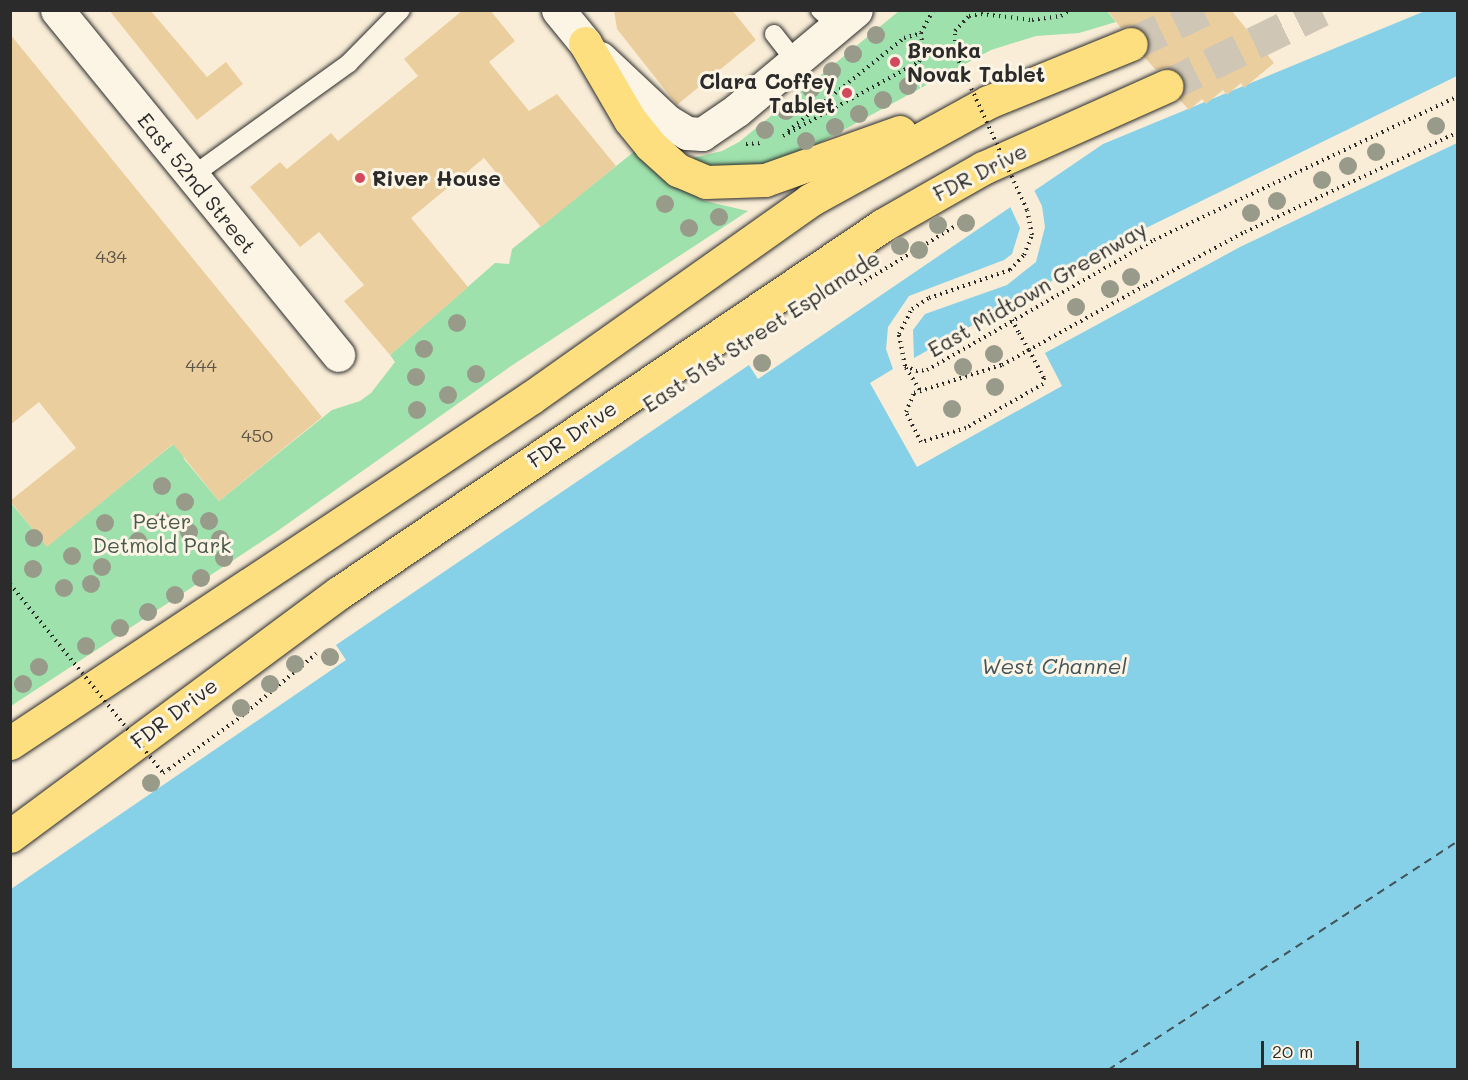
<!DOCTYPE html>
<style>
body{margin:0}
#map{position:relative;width:1468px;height:1080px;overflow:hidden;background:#f9edd7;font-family:Mali,sans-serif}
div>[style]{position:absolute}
.green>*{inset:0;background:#9ee1ac}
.water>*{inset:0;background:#86d1e7}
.pier>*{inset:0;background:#f9edd7}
.ferry>*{height:1.5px;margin-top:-0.75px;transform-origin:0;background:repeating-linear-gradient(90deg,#42545a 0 8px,transparent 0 14px)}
.building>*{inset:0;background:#ebce9e}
.motorway-tunnel>*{height:33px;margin-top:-16.5px;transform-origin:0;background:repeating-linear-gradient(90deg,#d0c6b5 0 33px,transparent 0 49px)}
.path>*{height:4px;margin-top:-2px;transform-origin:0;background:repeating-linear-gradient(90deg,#2b2b2b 0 1.5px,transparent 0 6px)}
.roads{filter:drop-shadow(0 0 2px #2b2b2b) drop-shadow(0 0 2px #2b2b2b)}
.service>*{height:18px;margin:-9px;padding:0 9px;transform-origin:9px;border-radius:9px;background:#fcf5e5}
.minor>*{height:33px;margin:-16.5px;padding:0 16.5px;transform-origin:16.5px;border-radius:16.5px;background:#fcf5e5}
.secondary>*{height:33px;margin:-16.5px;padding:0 16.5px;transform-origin:16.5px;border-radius:16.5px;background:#fcf5e5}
.motorway>*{height:33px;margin:-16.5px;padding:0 16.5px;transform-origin:16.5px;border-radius:16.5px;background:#fedf80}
.path-bridge>*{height:4px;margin-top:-2px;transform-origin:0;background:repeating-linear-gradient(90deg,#2b2b2b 0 1.5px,transparent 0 6px)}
.trees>*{width:18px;height:18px;margin:-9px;border-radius:50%;background:#989b8a}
.dots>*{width:16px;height:16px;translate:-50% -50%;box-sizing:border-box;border:3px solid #fcf5e5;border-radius:50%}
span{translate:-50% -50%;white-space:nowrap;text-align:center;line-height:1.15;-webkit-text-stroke:6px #fcf5e5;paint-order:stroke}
.number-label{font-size:18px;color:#5b5448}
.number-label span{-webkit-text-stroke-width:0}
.poi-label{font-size:21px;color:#2b2b2b;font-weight:700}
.left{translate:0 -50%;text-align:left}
.right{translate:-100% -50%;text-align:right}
.street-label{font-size:21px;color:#2b2b2b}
.park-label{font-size:21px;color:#48584b}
.water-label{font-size:22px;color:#42545a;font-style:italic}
.frame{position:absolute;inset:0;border:12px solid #2b2b2b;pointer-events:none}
.scale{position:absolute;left:1261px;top:1041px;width:98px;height:27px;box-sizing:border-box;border:3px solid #2b2b2b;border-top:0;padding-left:8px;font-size:18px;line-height:21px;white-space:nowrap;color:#2b2b2b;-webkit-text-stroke:4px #fcf5e5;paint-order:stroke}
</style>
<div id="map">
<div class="green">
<div style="clip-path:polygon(899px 11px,1107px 11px,1116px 22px,1079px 33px,1036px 36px,991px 50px,790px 159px,727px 172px,688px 159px,722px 151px,739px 142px)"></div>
<div style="clip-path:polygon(635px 151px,668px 182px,705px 201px,748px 211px,511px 366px,276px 532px,11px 706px,10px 502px,47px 546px,181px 438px,184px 459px,219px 501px,332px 410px,360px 401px,371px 393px,395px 362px,390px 355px,495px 263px,509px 264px,512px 249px)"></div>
</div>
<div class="water">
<div style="clip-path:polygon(1425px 11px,1457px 11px,1457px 1069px,11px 1070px,11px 889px,346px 660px,336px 645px,749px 365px,758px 379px,1103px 144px)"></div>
</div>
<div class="pier">
<div style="clip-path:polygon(1457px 76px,1457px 143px,1240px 247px,1045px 353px,1062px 386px,917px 467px,870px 383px,893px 369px,886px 349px,888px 327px,909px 296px,1004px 260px,1012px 254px,1020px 228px,1009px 204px,1033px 188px,1042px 206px,1045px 227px,1036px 262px,1007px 285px,925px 314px,913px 330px,914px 358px,1148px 227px)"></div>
</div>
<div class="ferry">
<div style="left:1108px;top:1070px;width:418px;rotate:-33.2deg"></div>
</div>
<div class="building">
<div style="clip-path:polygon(109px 10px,150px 10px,207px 77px,226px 62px,243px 84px,197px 120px)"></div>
<div style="clip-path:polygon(463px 10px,490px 10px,515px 41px,489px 62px,529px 111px,557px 94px,616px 166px,541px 227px,484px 158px,411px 218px,468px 287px,390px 355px,344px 301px,364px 285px,319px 232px,300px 247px,250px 187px,280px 162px,287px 169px,331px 133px,338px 141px,418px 76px,404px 59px)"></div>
<div style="clip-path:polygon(614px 10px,732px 10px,756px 40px,677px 105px,617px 29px)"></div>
<div style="clip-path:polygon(1107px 10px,1231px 10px,1274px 63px,1244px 88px,1241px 83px,1227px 95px,1223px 90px,1206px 104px,1202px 99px,1189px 110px,1179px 99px,1185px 87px,1177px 71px,1167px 67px,1156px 70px,1144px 57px,1150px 46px,1143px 30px,1133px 25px,1121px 28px)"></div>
<div style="clip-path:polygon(10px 34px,322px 417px,219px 501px,173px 444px,47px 547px,10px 501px,76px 448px,39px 402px,10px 425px)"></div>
</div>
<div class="motorway-tunnel">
<div style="left:1131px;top:44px;width:80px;rotate:-25.3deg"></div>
<div style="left:1166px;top:86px;width:173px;rotate:-26.1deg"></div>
</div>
<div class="path">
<div style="left:955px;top:53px;width:22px;rotate:-90deg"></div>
<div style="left:955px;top:31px;width:21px;rotate:-47deg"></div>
<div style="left:969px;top:16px;width:12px;rotate:-9deg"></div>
<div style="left:981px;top:14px;width:51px;rotate:6.7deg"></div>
<div style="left:1032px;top:20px;width:29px;rotate:-8deg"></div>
<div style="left:1061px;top:16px;width:11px;rotate:-34deg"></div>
<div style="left:788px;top:131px;width:149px;rotate:-38.7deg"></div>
<div style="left:904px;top:38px;width:18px;rotate:-16deg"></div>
<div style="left:783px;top:136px;width:155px;rotate:-28.6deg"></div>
<div style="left:919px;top:62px;width:11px;rotate:-68deg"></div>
<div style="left:923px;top:52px;width:19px;rotate:-96deg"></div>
<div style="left:921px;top:33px;width:26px;rotate:-62deg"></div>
<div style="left:746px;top:144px;width:16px;rotate:-4deg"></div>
<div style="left:860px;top:284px;width:131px;rotate:-31.3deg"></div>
<div style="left:1012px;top:320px;width:15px;rotate:62deg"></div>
<div style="left:1019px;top:333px;width:20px;rotate:60deg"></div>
<div style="left:1029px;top:350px;width:32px;rotate:62deg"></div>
<div style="left:1044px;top:378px;width:6px;rotate:99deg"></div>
<div style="left:1043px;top:384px;width:89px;rotate:150.3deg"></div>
<div style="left:966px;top:428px;width:47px;rotate:162.7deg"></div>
<div style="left:921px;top:442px;width:34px;rotate:-117deg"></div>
<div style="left:906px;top:412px;width:21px;rotate:-67deg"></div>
<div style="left:914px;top:393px;width:92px;rotate:-17.7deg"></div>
<div style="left:1002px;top:365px;width:165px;rotate:-29.1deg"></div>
<div style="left:1146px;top:285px;width:112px;rotate:-28.2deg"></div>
<div style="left:1245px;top:232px;width:235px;rotate:-25.1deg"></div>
<div style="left:905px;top:366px;width:12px;rotate:24deg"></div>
<div style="left:916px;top:371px;width:11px;rotate:-5deg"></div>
<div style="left:927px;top:370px;width:262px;rotate:-29.8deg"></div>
<div style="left:1154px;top:240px;width:336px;rotate:-25.3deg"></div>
<div style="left:906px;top:368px;width:26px;rotate:58deg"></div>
<div style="left:169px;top:769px;width:90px;rotate:-36deg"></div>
<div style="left:242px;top:716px;width:97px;rotate:-40deg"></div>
</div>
<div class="roads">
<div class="service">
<div style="left:820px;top:10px;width:23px;rotate:43deg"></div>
<div style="left:774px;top:34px;width:34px;rotate:52deg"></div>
<div style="left:192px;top:176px;width:193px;rotate:-35.7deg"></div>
<div style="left:349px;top:63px;width:74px;rotate:-45.5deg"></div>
</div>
<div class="minor">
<div style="left:57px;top:10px;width:445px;rotate:50.8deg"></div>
<div style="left:600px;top:58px;width:92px;rotate:43.2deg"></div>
<div style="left:667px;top:121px;width:23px;rotate:31deg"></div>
<div style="left:687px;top:133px;width:15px;rotate:4deg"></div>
<div style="left:702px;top:134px;width:42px;rotate:-34.4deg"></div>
<div style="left:737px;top:110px;width:155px;rotate:-40deg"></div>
</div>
<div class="secondary">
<div style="left:558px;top:10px;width:43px;rotate:50.7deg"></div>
</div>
<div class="motorway">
<div style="left:585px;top:43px;width:89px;rotate:59.7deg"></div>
<div style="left:630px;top:120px;width:32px;rotate:51deg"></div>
<div style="left:650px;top:145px;width:38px;rotate:42deg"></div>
<div style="left:678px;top:170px;width:30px;rotate:23deg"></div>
<div style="left:706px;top:182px;width:59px;rotate:-1.9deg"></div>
<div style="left:765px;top:180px;width:143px;rotate:-19.6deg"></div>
<div style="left:10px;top:743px;width:626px;rotate:-33.54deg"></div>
<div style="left:532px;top:397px;width:341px;rotate:-35.3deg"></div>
<div style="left:810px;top:200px;width:203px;rotate:-28.8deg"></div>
<div style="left:988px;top:102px;width:154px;rotate:-22.1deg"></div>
<div style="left:10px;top:836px;width:410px;rotate:-36.5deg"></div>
<div style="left:340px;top:592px;width:655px;rotate:-34.05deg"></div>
<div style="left:883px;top:225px;width:115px;rotate:-29.7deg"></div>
<div style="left:983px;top:168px;width:201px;rotate:-24.1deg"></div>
</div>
</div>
<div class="path-bridge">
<div style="left:905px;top:366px;width:33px;rotate:-101deg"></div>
<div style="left:899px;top:334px;width:28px;rotate:-63deg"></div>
<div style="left:912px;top:309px;width:20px;rotate:-33deg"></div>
<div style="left:929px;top:298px;width:86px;rotate:-19.1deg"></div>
<div style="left:1010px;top:270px;width:21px;rotate:-47deg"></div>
<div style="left:1024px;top:255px;width:22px;rotate:-68deg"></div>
<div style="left:1032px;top:235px;width:25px;rotate:-101deg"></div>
<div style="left:1027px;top:210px;width:173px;rotate:-114.6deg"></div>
<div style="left:10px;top:584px;width:243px;rotate:51deg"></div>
<div style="left:163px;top:773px;width:7px;rotate:-34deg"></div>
</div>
<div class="trees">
<div style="left:876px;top:35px"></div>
<div style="left:853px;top:54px"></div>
<div style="left:832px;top:71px"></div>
<div style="left:908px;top:86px"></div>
<div style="left:811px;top:89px"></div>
<div style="left:883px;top:100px"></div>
<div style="left:786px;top:111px"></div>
<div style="left:859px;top:114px"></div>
<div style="left:1436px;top:126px"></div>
<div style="left:835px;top:127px"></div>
<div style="left:765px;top:130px"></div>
<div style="left:806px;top:141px"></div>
<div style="left:1376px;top:152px"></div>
<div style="left:1348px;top:166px"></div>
<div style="left:1322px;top:180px"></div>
<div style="left:1277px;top:201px"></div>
<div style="left:665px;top:204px"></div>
<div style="left:1251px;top:213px"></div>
<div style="left:719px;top:217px"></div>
<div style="left:966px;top:223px"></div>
<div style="left:938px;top:225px"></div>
<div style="left:689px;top:228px"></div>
<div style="left:900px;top:246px"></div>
<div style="left:919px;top:250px"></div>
<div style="left:1131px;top:277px"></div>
<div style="left:1110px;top:289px"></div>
<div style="left:1076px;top:307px"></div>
<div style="left:457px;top:323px"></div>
<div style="left:424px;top:349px"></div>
<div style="left:994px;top:354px"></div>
<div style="left:762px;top:363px"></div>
<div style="left:963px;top:367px"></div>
<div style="left:476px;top:374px"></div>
<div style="left:416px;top:377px"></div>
<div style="left:995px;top:387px"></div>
<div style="left:448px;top:395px"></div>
<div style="left:952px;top:409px"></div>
<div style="left:417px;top:410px"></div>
<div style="left:162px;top:486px"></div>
<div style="left:185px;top:502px"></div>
<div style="left:162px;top:521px"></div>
<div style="left:209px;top:521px"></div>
<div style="left:105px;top:523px"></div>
<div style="left:189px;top:532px"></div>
<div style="left:34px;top:538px"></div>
<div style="left:220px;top:539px"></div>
<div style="left:138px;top:541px"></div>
<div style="left:72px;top:556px"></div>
<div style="left:224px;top:558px"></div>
<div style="left:102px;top:567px"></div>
<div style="left:33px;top:569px"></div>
<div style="left:201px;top:578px"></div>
<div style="left:91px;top:584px"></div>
<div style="left:64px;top:588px"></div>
<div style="left:175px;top:595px"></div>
<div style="left:148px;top:612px"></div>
<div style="left:120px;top:628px"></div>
<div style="left:86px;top:646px"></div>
<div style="left:330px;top:657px"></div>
<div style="left:295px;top:664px"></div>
<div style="left:39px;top:667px"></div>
<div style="left:23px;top:684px"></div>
<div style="left:270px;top:684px"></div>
<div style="left:241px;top:708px"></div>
<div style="left:151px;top:783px"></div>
</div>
<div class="dots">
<div style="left:895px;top:62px;background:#d1495b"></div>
<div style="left:847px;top:93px;background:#d1495b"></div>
<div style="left:360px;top:178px;background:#d1495b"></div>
</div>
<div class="number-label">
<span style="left:111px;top:256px">434</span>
<span style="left:201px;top:365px">444</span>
<span style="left:257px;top:435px">450</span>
</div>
<div class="poi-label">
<span class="left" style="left:907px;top:62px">Bronka<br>Novak Tablet</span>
<span class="right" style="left:835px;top:93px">Clara Coffey<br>Tablet</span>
<span class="left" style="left:372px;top:178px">River House</span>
</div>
<div class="street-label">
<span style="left:980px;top:172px;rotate:-27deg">FDR Drive</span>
<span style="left:197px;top:183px;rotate:51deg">East 52nd Street</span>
<span style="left:1037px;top:289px;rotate:-30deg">East Midtown Greenway</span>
<span style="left:761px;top:331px;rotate:-33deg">East 51st Street Esplanade</span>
<span style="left:572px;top:434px;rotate:-34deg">FDR Drive</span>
<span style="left:174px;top:713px;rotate:-37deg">FDR Drive</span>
</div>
<div class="park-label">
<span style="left:162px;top:533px">Peter<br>Detmold Park</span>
</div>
<div class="water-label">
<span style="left:1054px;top:666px">West Channel</span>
</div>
<div class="frame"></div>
<div class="scale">20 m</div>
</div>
